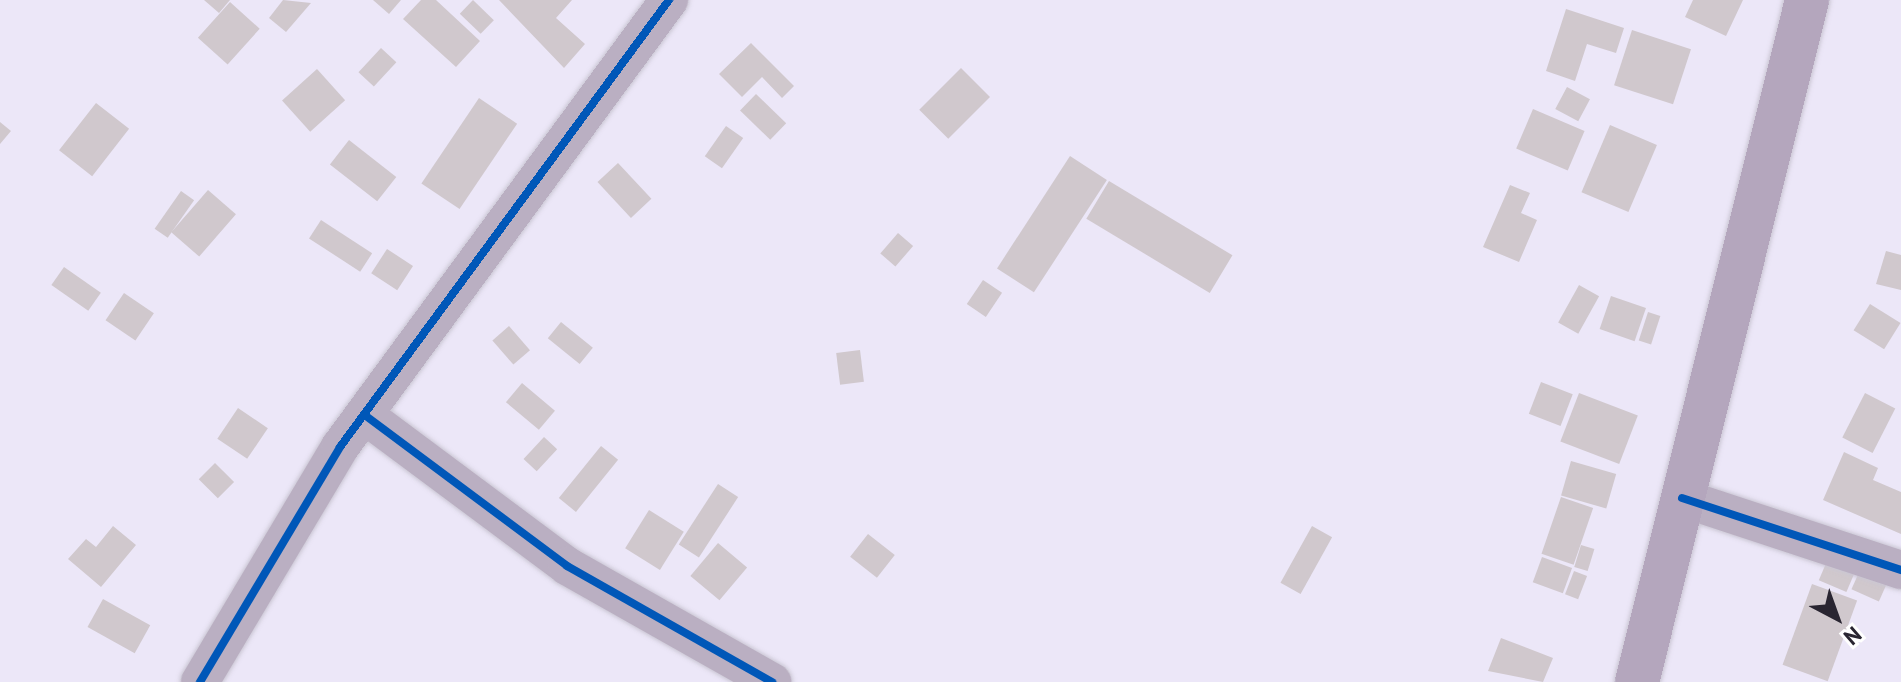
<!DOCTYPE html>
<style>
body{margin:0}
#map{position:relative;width:1901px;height:682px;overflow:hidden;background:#ece7f8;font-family:"PT Sans",sans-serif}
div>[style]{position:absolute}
.building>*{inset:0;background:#d0c8cd;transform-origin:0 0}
.roads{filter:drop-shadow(0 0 2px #cac6d3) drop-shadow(0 0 2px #cac6d3)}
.minor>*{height:38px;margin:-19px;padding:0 19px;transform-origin:19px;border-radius:19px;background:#baafc2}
.major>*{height:44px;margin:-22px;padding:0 22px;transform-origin:22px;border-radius:22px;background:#b4a6bd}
.cycleway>*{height:8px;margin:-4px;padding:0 4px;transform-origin:4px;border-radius:4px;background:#0057b8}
span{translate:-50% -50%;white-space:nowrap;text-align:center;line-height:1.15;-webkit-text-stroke:6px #fff;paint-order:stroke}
.north{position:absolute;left:1797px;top:578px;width:80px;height:80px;-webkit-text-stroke:6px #fff;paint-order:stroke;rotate:139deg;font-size:22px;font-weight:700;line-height:32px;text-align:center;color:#292531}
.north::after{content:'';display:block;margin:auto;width:28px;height:36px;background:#292531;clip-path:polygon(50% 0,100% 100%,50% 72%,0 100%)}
</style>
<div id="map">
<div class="building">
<div style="clip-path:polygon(204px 0,230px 0,219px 13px)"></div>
<div style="clip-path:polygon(283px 0,311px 3px,286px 32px,269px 18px)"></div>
<div style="clip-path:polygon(373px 0,401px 0,389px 14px)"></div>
<div style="clip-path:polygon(421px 0,436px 0,480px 41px,456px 67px,403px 19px)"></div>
<div style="left:473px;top:0;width:29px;height:19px;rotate:44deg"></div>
<div style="clip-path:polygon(499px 0,572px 0,556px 18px,585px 44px,564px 68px)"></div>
<div style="clip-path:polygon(1693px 0,1743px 0,1726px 36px,1685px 17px)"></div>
<div style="left:230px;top:2px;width:40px;height:48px;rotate:42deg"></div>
<div style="clip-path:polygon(1566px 9px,1624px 28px,1616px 53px,1587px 44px,1575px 81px,1546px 71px)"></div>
<div style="left:1632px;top:30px;width:62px;height:58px;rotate:18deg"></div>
<div style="clip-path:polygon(751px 43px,794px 86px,782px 98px,762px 77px,742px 97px,719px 74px)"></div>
<div style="left:381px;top:48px;width:21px;height:33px;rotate:43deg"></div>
<div style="left:961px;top:68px;width:41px;height:59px;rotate:45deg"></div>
<div style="left:317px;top:69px;width:42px;height:47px;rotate:48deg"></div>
<div style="left:1567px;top:87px;width:26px;height:25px;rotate:28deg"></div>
<div style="left:756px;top:94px;width:42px;height:23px;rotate:44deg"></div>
<div style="left:479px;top:98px;width:46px;height:103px;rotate:34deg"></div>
<div style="left:96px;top:103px;width:42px;height:60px;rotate:38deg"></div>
<div style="left:1533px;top:109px;width:56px;height:43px;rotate:23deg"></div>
<div style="clip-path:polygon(0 122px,11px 131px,0 144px)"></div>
<div style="left:1610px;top:125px;width:51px;height:73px;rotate:23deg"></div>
<div style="left:726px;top:126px;width:21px;height:37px;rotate:35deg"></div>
<div style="left:349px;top:140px;width:60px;height:31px;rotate:38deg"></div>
<div style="left:1070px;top:156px;width:44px;height:134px;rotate:33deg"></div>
<div style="left:618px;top:163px;width:49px;height:28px;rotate:47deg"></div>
<div style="left:1109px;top:181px;width:144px;height:44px;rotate:31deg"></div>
<div style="clip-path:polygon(1510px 185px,1530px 193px,1521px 213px,1537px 220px,1519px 262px,1483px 247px)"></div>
<div style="left:208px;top:190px;width:37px;height:56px;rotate:41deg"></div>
<div style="left:181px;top:191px;width:16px;height:46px;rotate:35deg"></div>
<div style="left:321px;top:220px;width:61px;height:22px;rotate:33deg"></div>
<div style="left:898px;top:233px;width:20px;height:27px;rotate:41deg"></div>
<div style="left:387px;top:249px;width:31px;height:29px;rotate:33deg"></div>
<div style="clip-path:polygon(1886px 251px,1901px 255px,1901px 290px,1876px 284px)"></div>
<div style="left:64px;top:267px;width:45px;height:22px;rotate:35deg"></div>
<div style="left:983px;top:280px;width:23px;height:29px;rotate:34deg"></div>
<div style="left:1579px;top:285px;width:23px;height:43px;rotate:29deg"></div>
<div style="left:124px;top:293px;width:36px;height:33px;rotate:34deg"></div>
<div style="left:1611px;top:296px;width:37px;height:35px;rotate:19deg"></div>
<div style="left:1870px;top:304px;width:36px;height:31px;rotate:32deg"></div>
<div style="left:1648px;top:312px;width:13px;height:30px;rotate:18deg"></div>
<div style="left:561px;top:322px;width:41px;height:21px;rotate:39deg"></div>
<div style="left:509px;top:326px;width:32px;height:22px;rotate:49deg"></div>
<div style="left:860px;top:350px;width:32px;height:24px;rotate:83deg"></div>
<div style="left:1541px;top:382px;width:34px;height:34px;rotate:21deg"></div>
<div style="left:522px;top:383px;width:43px;height:25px;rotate:40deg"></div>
<div style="left:1579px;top:393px;width:63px;height:52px;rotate:21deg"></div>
<div style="left:1865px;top:393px;width:34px;height:50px;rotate:27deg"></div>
<div style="left:238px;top:408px;width:36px;height:37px;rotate:34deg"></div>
<div style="left:544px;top:437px;width:18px;height:30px;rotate:43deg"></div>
<div style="left:601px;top:446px;width:22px;height:67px;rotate:39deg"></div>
<div style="clip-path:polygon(1844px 452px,1878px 468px,1873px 480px,1901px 492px,1901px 534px,1823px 500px)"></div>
<div style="left:1571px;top:461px;width:47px;height:36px;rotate:16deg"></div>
<div style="left:215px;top:463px;width:27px;height:23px;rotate:45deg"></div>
<div style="left:718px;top:484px;width:24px;height:72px;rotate:33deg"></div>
<div style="left:1561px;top:497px;width:34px;height:60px;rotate:19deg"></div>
<div style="left:649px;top:510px;width:41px;height:45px;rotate:32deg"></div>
<div style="clip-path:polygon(113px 526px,136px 545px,101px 587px,68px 559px,86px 539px,96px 547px)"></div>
<div style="left:1312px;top:526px;width:23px;height:65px;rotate:29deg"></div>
<div style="left:868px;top:534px;width:34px;height:29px;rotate:38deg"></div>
<div style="left:718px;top:543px;width:38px;height:43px;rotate:40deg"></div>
<div style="left:1581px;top:545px;width:14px;height:23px;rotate:17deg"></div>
<div style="left:1542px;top:557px;width:32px;height:27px;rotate:20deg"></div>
<div style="left:1827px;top:561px;width:30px;height:21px;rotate:23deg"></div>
<div style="left:1860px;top:570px;width:30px;height:21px;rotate:24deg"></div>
<div style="left:1574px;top:571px;width:14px;height:25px;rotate:21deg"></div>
<div style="left:1812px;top:584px;width:48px;height:86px;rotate:20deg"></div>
<div style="left:103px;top:599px;width:54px;height:32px;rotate:29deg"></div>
<div style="clip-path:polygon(1501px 638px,1553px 658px,1543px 682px,1488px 671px)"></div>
</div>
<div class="roads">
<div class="minor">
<div style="left:366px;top:416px;width:251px;rotate:36.7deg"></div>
<div style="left:567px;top:566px;width:236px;rotate:29.5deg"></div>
<div style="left:1682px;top:498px;width:231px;rotate:18.2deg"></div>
<div style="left:200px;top:682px;width:274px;rotate:-59.2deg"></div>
<div style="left:340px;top:447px;width:555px;rotate:-53.65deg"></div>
</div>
<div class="major">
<div style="left:1637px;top:682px;width:703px;rotate:-76deg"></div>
</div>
</div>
<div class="cycleway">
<div style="left:366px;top:416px;width:251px;rotate:36.7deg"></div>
<div style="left:567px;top:566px;width:236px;rotate:29.5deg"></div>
<div style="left:1682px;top:498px;width:231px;rotate:18.2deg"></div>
<div style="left:200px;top:682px;width:274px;rotate:-59.2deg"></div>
<div style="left:340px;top:447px;width:555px;rotate:-53.65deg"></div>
</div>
<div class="north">N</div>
</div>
